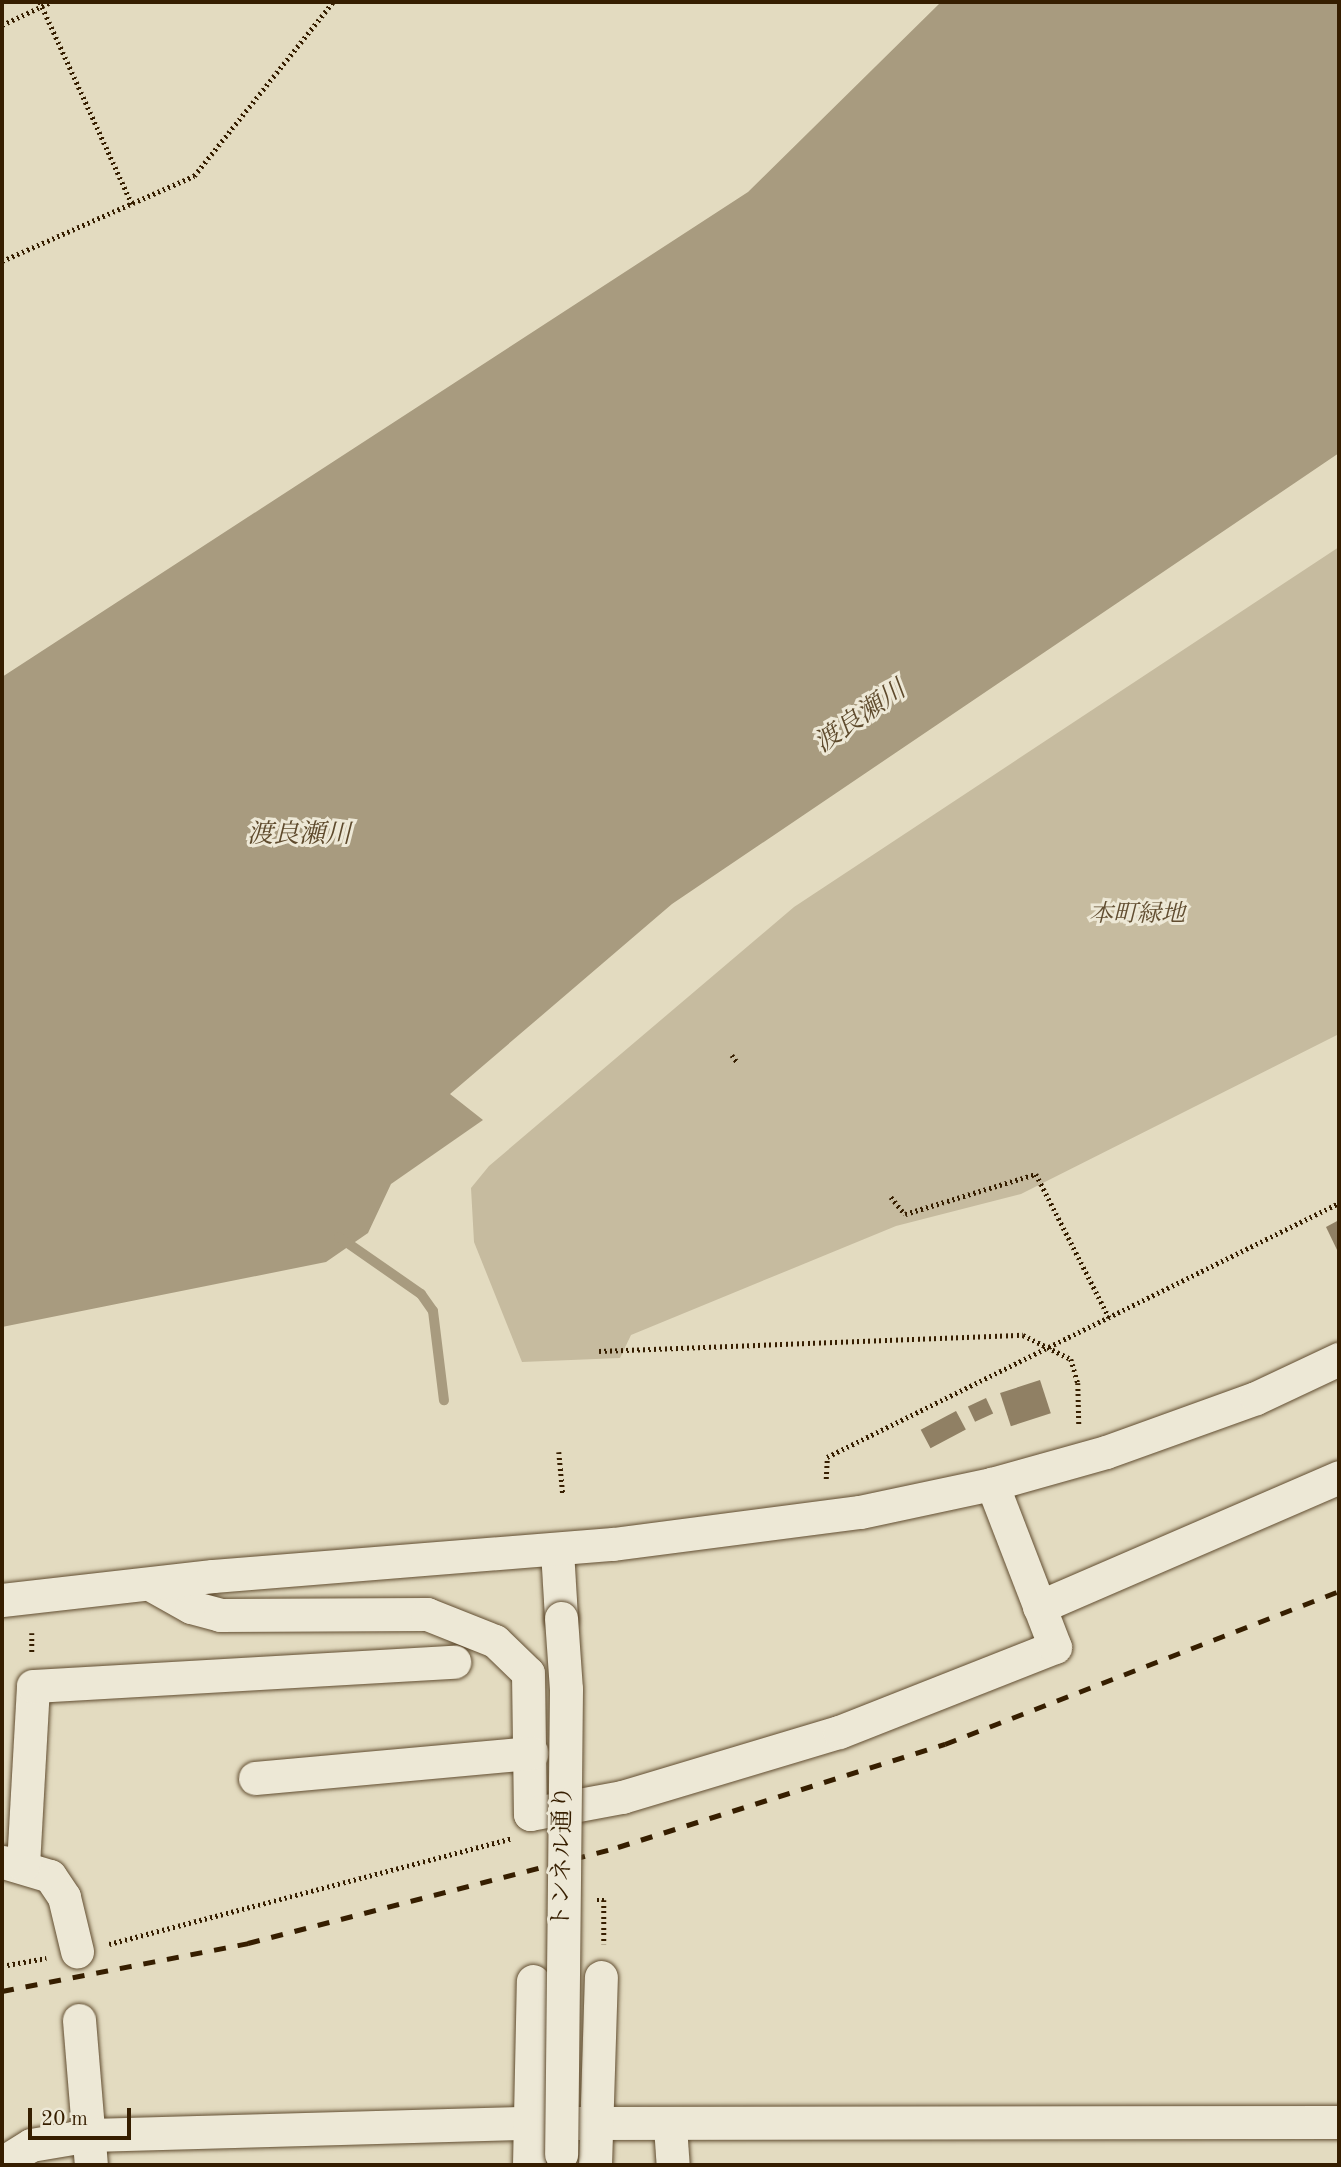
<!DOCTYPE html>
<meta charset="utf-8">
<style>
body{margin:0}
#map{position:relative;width:1341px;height:2167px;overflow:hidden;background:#e3dbc0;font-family:"Old Standard TT","Noto Serif JP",serif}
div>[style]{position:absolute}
.green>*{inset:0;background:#c6bb9f}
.water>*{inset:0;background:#a89b7f}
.stream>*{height:10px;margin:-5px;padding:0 5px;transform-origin:5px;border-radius:5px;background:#a89b7f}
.building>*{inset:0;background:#908064;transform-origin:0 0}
.path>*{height:4.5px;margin-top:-2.25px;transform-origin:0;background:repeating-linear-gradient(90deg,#361e00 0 2px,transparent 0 5.5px)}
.roads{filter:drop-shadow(0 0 2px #614d30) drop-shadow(0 0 2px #614d30)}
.minor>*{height:33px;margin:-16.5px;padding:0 16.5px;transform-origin:16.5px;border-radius:16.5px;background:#ede8d6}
.rail>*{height:5px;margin-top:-2.5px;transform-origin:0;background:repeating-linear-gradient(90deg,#361e00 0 12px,transparent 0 24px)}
.bridges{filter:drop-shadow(0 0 2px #614d30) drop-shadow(0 0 2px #614d30)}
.minor-bridge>*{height:33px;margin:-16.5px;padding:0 16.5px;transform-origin:16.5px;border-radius:16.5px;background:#ede8d6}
span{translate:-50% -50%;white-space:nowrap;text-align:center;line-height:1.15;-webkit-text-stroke:6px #ede8d6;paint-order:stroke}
.park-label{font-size:24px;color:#614d30;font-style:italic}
.street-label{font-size:24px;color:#361e00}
.water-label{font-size:26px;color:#5e4a2c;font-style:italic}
.frame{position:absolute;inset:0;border:4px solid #361e00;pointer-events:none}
.scale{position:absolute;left:28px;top:2108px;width:103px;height:32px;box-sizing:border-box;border:4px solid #361e00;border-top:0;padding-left:9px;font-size:21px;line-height:24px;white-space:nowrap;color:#361e00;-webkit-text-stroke:5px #ede8d6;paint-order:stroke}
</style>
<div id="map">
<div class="green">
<div style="clip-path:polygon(1339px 547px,1339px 1034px,1021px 1194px,896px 1226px,631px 1335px,620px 1358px,522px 1362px,474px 1242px,471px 1188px,489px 1166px,794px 907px)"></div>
</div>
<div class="water">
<div style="clip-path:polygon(941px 2px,1339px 2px,1339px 453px,672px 904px,450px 1094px,483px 1120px,391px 1184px,368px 1233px,326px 1262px,2px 1327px,2px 677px,748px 192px)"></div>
</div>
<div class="stream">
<div style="left:339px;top:1237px;width:100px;rotate:34.8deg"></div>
<div style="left:421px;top:1294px;width:21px;rotate:55deg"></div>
<div style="left:433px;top:1311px;width:90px;rotate:83deg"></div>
</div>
<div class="building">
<div style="clip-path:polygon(1339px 1220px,1339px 1254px,1326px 1227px)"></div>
<div style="left:1040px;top:1380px;width:35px;height:42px;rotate:72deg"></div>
<div style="left:986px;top:1398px;width:17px;height:20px;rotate:65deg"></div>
<div style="left:956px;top:1411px;width:21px;height:40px;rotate:62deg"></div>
</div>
<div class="path">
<div style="left:40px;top:2px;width:222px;rotate:65.5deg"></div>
<div style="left:2px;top:25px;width:54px;rotate:-25.1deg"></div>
<div style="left:2px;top:261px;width:210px;rotate:-23.9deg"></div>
<div style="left:194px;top:176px;width:223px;rotate:-51.4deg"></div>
<div style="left:732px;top:1055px;width:10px;rotate:53deg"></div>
<div style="left:891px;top:1197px;width:22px;rotate:51deg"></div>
<div style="left:905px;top:1214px;width:137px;rotate:-17deg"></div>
<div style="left:1036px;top:1174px;width:161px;rotate:63deg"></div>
<div style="left:599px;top:1351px;width:424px;rotate:-2.2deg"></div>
<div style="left:1023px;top:1335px;width:54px;rotate:26.6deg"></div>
<div style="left:1071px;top:1359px;width:25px;rotate:74deg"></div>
<div style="left:1078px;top:1383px;width:42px;rotate:88.6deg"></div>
<div style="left:559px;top:1452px;width:43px;rotate:84.7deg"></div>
<div style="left:826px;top:1479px;width:22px;rotate:-87deg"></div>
<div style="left:827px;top:1457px;width:572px;rotate:-26.39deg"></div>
<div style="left:32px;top:1633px;width:20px;rotate:90deg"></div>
<div style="left:597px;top:1900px;width:7px"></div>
<div style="left:604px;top:1900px;width:44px;rotate:90deg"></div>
<div style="left:109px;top:1944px;width:415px;rotate:-14.7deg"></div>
<div style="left:2px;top:1966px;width:45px;rotate:-10.3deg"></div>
</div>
<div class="roads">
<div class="minor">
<div style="left:557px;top:1550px;width:68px;rotate:86.6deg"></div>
<div style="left:150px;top:1584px;width:47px;rotate:29.3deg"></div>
<div style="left:191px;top:1607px;width:30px;rotate:15deg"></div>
<div style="left:220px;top:1615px;width:207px;rotate:-0.3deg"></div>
<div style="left:427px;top:1614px;width:73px;rotate:21.7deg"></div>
<div style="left:495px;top:1641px;width:46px;rotate:44.1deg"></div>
<div style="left:528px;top:1673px;width:141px;rotate:89.2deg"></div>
<div style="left:530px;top:1814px;width:94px;rotate:-10.5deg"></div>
<div style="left:622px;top:1797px;width:227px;rotate:-16.7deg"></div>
<div style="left:839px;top:1732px;width:232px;rotate:-21.5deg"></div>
<div style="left:1055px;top:1647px;width:175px;rotate:-111.1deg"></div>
<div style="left:2px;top:1600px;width:212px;rotate:-6.5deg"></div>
<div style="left:213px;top:1576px;width:401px;rotate:-4.6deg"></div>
<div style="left:613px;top:1544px;width:249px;rotate:-7.4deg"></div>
<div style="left:860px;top:1512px;width:135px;rotate:-12deg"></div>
<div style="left:992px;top:1484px;width:118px;rotate:-15.7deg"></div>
<div style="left:1106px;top:1452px;width:159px;rotate:-19.8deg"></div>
<div style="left:1256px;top:1398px;width:92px;rotate:-25.2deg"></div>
<div style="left:1039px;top:1607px;width:327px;rotate:-23.4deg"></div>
<div style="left:255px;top:1778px;width:278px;rotate:-5.2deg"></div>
<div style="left:3px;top:1862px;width:49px;rotate:16.6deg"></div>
<div style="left:50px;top:1876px;width:25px;rotate:56deg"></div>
<div style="left:64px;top:1897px;width:56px;rotate:76.5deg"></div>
<div style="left:23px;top:1865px;width:179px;rotate:-86.8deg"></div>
<div style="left:33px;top:1686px;width:422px;rotate:-3.3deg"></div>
<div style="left:79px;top:2020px;width:145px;rotate:85.3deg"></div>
<div style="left:670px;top:2126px;width:39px;rotate:86deg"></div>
<div style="left:2px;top:2163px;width:34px;rotate:-32deg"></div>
<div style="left:31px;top:2145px;width:60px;rotate:-9.6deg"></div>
<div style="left:90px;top:2135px;width:439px;rotate:-1.6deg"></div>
<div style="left:529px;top:2123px;width:810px;rotate:-0.07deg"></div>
<div style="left:529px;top:2165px;width:184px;rotate:-88.8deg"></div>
<div style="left:595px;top:2165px;width:188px;rotate:-88.2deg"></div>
</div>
</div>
<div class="rail">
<div style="left:2px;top:1991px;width:251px;rotate:-11deg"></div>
<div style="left:248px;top:1943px;width:382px;rotate:-14.5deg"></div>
<div style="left:618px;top:1847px;width:343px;rotate:-17.5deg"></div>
<div style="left:945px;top:1744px;width:423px;rotate:-21.2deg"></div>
</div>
<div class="bridges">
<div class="minor-bridge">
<div style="left:561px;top:1618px;width:71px;rotate:86deg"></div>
<div style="left:566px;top:1689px;width:465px;rotate:90.6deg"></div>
</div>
</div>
<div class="park-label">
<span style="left:1137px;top:916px">本町緑地</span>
</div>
<div class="street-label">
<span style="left:564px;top:1857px;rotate:-89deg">トンネル通り</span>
</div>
<div class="water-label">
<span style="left:861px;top:718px;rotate:-35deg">渡良瀬川</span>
<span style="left:299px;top:836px">渡良瀬川</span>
</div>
<div class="frame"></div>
<div class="scale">20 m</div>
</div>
